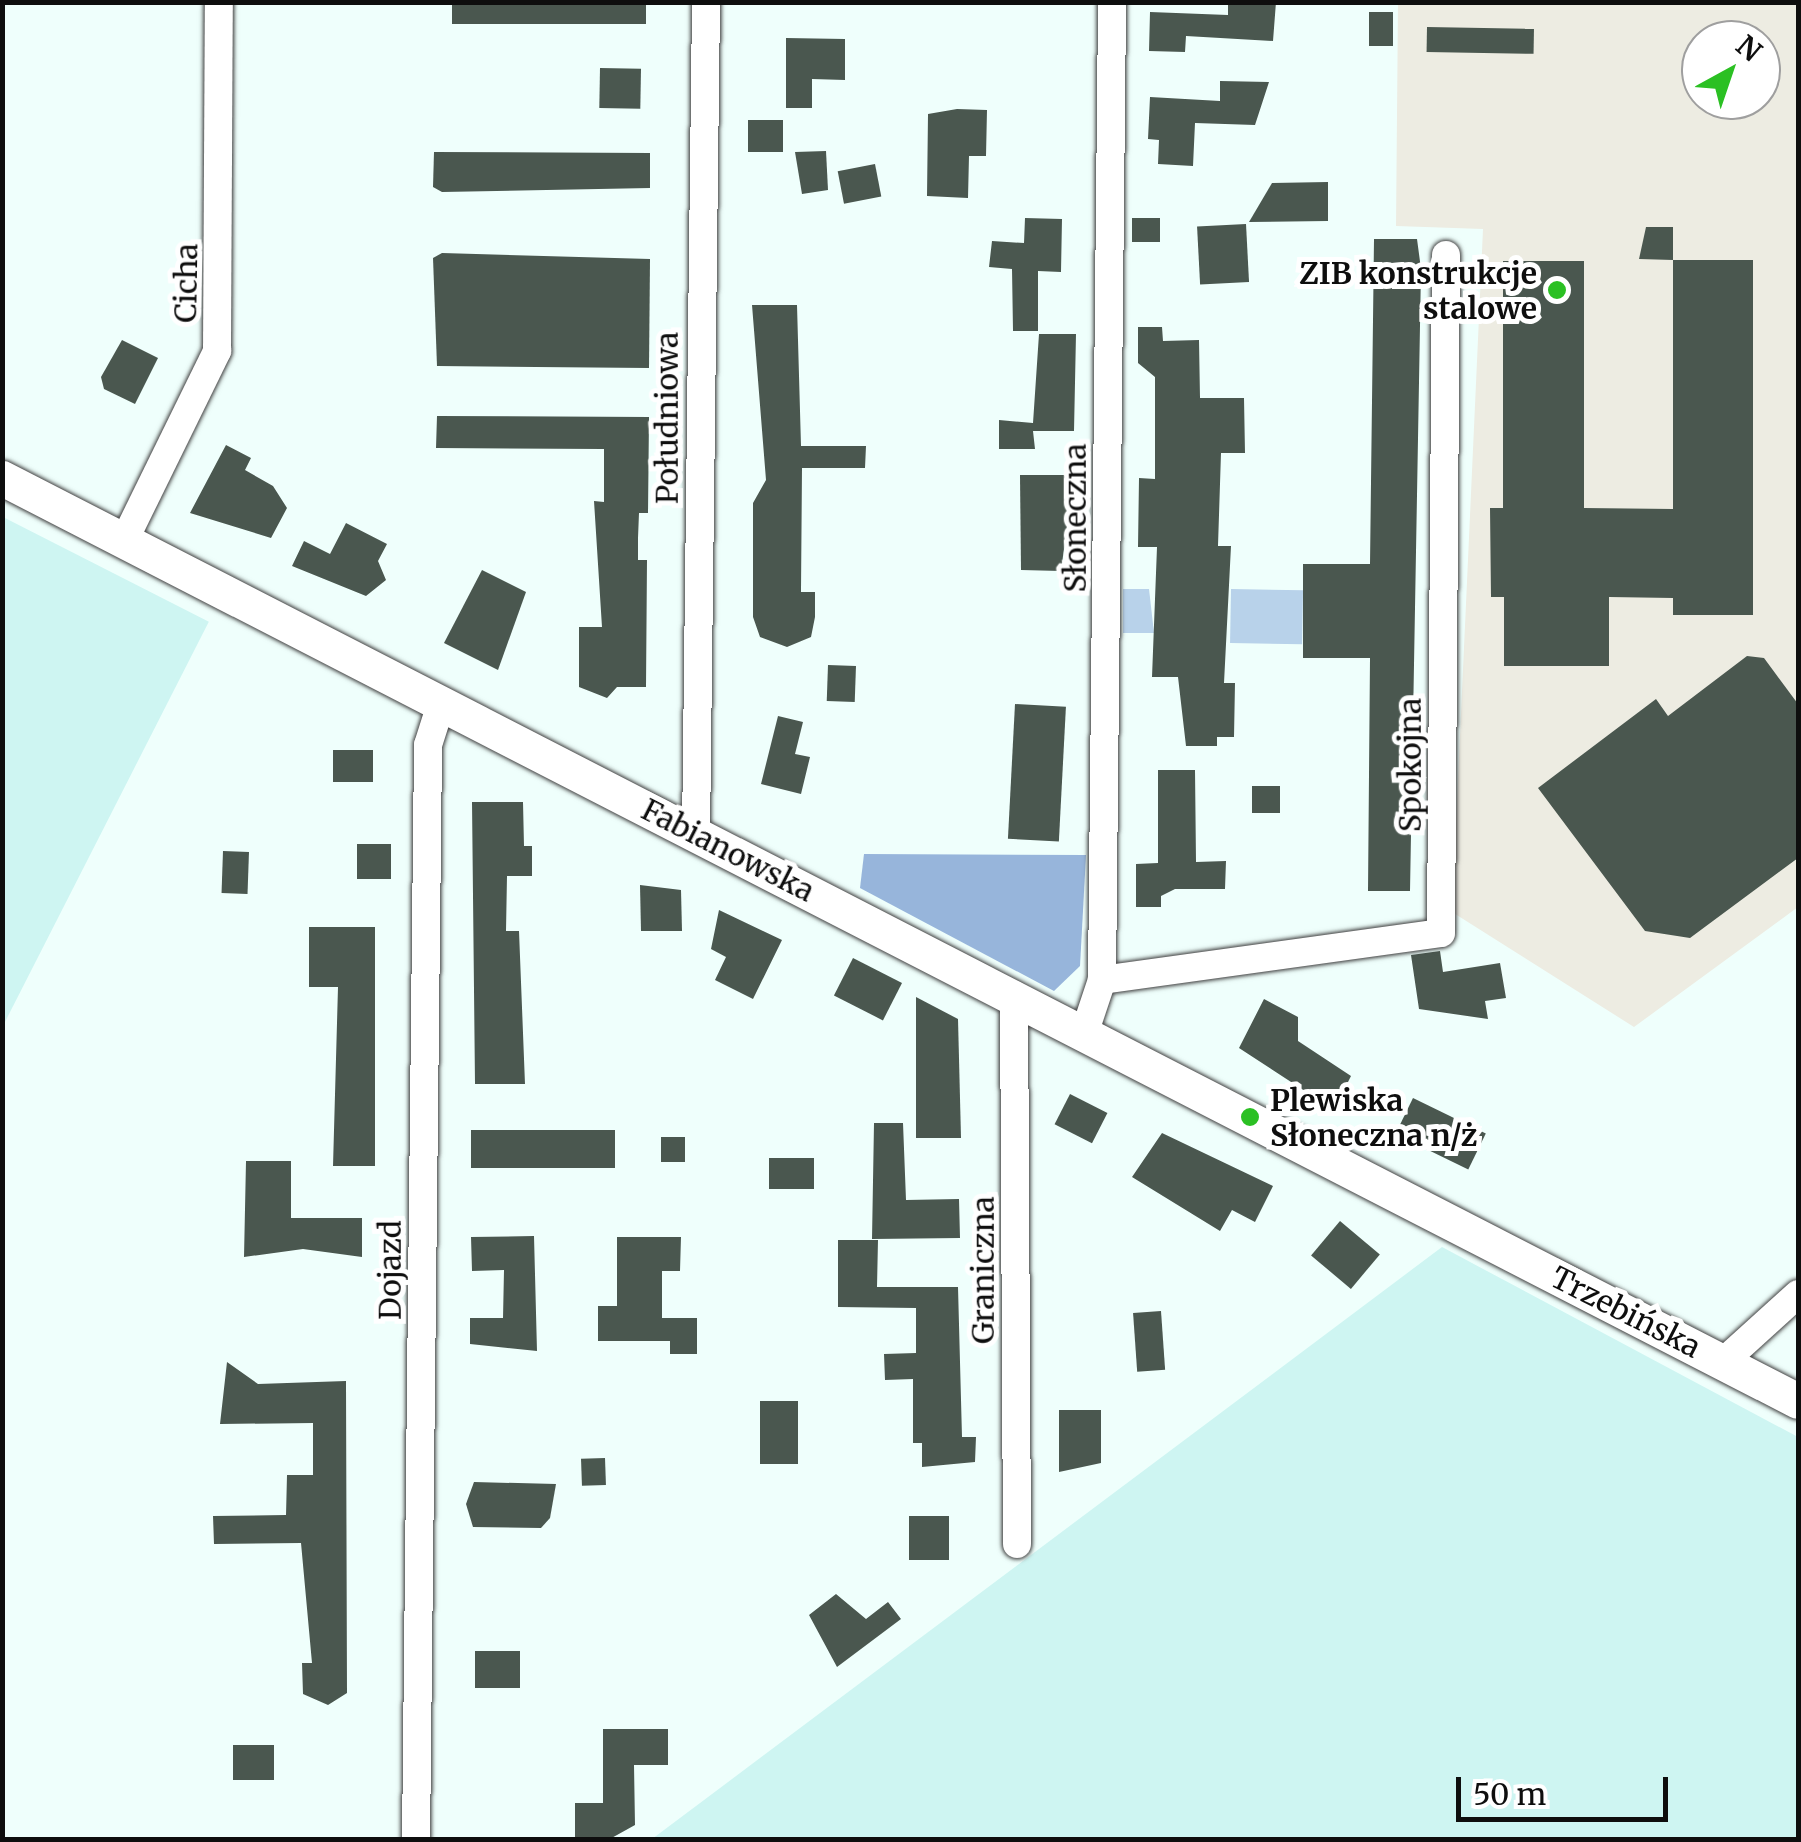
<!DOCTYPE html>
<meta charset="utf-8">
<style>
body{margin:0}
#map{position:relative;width:1801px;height:1842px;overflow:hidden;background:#effffc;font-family:Merriweather,serif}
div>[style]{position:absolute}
.industrial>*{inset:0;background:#edece2}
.farmland>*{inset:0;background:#cef5f2;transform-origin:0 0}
.green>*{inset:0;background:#b8d2ea;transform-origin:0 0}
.forest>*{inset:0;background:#97b5db}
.building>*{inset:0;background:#4a574f;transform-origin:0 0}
.roads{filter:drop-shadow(0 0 2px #414141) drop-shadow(0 0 2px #414141)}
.minor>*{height:28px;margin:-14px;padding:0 14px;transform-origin:14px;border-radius:14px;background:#fff}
.tertiary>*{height:35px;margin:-17.5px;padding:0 17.5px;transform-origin:17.5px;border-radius:17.5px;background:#fff}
.dots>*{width:28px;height:28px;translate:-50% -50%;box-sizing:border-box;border:5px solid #fff;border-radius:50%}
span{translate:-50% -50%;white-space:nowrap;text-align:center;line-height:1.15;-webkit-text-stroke:10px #fff;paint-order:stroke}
.poi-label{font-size:30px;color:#0e0e0e;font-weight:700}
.right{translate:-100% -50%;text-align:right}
.left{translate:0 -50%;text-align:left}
.street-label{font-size:30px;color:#0e0e0e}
.frame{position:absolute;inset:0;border:5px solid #0e0e0e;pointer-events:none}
.north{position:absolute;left:1681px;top:20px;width:100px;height:100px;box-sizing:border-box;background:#fff;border:2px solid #9f9f9f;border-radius:50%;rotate:40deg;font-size:28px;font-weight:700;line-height:40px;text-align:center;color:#0e0e0e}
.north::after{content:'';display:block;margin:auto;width:35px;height:45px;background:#2bc023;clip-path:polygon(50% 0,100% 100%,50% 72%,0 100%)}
.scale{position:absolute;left:1456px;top:1777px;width:212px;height:45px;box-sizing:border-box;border:5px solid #0e0e0e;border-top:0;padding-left:12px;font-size:30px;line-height:35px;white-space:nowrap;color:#0e0e0e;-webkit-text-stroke:8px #fff;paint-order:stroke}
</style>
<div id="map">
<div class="industrial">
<div style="clip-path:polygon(evenodd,1398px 3px,1798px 3px,1798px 907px,1634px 1027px,1452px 912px,1483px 229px,1396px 226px,1398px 3px,1701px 40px,1761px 40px,1761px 100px,1701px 100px,1701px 40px)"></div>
</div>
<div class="farmland">
<div style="left:3px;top:517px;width:231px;height:1322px;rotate:27deg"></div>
<div style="clip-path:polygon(1442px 1247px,1798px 1437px,1798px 1839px,652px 1839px)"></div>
</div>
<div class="green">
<div style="clip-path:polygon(1123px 589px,1149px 589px,1154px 633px,1123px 633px)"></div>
<div style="left:1231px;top:589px;width:72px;height:54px;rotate:1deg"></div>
</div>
<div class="forest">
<div style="clip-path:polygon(864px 854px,1086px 855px,1080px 966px,1054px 991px,860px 888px)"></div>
</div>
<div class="building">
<div style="left:452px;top:2px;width:194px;height:22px"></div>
<div style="clip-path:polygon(1228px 2px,1276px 2px,1273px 41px,1186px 36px,1185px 52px,1149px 51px,1150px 12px,1228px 15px)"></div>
<div style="left:1369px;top:12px;width:24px;height:34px"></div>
<div style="left:1427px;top:27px;width:107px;height:25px;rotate:1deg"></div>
<div style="clip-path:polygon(786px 38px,845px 39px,845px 80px,812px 79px,812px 108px,786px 108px)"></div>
<div style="left:600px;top:68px;width:41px;height:40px;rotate:1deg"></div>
<div style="clip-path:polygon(1220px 81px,1269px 82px,1255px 125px,1195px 123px,1193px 166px,1158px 164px,1159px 140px,1148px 139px,1150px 97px,1220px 101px)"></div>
<div style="clip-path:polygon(957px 109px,987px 110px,986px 156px,969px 156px,968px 198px,927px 196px,928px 114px)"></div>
<div style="left:748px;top:120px;width:35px;height:32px"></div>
<div style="clip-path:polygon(826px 151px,828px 190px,802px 194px,795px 152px)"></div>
<div style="clip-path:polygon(434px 152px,650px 153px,650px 188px,442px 192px,433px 187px)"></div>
<div style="left:875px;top:164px;width:33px;height:38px;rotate:79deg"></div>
<div style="clip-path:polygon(1328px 182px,1328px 221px,1249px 222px,1272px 183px)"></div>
<div style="clip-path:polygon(1025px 218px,1062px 219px,1061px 272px,1038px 271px,1038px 331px,1013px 331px,1012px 269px,989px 267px,992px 241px,1024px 243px)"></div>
<div style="left:1132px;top:218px;width:28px;height:24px"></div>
<div style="left:1246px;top:224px;width:58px;height:49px;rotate:87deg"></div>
<div style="clip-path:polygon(1646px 227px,1673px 227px,1673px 260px,1639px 259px)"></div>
<div style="clip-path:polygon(1374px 239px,1417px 239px,1421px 269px,1410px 891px,1368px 891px,1370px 658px,1303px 658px,1303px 564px,1370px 564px)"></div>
<div style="clip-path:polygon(442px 253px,650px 259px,649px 368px,437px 366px,433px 258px)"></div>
<div style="clip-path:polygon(1673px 260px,1753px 260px,1753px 615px,1673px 615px,1673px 598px,1609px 597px,1609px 666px,1504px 666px,1504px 597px,1491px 597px,1490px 508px,1503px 508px,1503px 261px,1584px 261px,1584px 508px,1673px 509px)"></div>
<div style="clip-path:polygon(752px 305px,797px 305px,801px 446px,866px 446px,865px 468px,802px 468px,801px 592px,815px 592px,815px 617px,811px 637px,787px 647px,760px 637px,753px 617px,753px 503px,766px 480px)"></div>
<div style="clip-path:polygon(1138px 327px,1162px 327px,1163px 341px,1199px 340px,1200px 398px,1244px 398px,1245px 453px,1221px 453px,1218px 546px,1231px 546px,1224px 683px,1235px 683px,1234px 737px,1217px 737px,1217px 746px,1186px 746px,1178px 677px,1152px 677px,1157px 547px,1138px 547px,1139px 478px,1155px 479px,1155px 377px,1138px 363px)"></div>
<div style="clip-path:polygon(1039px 334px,1076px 334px,1074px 431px,1033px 431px,1035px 449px,999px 449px,999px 420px,1033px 423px)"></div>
<div style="clip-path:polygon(122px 340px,158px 358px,135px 404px,104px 389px,101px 377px)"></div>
<div style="clip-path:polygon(437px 416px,649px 417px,648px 513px,639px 513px,638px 538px,638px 560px,647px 560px,646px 687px,617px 687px,607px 698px,579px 687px,579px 627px,602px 627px,594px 501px,604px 502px,604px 449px,436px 448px)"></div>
<div style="clip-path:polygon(226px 445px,251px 458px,245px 470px,273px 486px,287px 508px,271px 538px,190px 513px)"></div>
<div style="clip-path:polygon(1020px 475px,1074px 475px,1061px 571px,1021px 570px)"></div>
<div style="clip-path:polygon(346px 523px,387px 544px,378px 561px,386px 580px,366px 596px,292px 566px,304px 541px,330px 554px)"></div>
<div style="clip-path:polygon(482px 570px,526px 592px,498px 670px,444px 643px)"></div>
<div style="clip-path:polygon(1747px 656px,1764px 658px,1798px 704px,1798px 858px,1690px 938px,1645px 931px,1538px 788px,1656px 699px,1668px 716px)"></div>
<div style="left:828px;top:665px;width:28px;height:36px;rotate:2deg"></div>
<div style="left:1015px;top:704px;width:51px;height:135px;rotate:3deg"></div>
<div style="clip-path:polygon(778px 716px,803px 722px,795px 754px,810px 757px,801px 794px,761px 784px)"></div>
<div style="left:333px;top:750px;width:40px;height:32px"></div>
<div style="clip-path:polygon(1158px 770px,1195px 770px,1196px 862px,1226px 861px,1225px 889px,1175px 889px,1161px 896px,1161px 907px,1136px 907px,1136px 864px,1158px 863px)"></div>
<div style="left:1252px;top:786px;width:28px;height:27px"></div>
<div style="clip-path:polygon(472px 802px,523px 802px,524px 846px,532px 846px,532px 876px,507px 876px,506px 931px,519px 931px,525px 1084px,475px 1084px)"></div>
<div style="left:357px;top:844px;width:34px;height:35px"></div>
<div style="left:223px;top:851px;width:26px;height:42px;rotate:2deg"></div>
<div style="clip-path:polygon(640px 885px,681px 890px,682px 931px,641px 931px)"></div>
<div style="clip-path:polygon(719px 910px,782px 940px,753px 999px,715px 980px,726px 957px,711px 949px)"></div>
<div style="clip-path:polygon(309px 927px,375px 927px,375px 1166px,333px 1166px,338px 987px,309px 987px)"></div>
<div style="clip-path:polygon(1440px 951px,1443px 972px,1500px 963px,1506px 998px,1485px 1001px,1488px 1019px,1419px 1009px,1411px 955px)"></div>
<div style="left:853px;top:958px;width:55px;height:42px;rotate:27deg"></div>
<div style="clip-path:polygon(916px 997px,958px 1019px,961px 1138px,916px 1138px)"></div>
<div style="clip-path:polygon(1264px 999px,1298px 1017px,1298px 1041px,1351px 1076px,1334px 1110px,1239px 1048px)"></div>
<div style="left:1070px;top:1094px;width:42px;height:34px;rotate:27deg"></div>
<div style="left:1413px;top:1098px;width:81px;height:40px;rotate:26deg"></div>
<div style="clip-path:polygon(874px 1123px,903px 1123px,906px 1200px,959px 1199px,960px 1238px,872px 1239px)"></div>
<div style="left:471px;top:1130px;width:144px;height:38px"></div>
<div style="clip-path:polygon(1162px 1133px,1273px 1186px,1255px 1222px,1232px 1210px,1220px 1231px,1132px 1177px)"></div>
<div style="left:661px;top:1137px;width:24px;height:25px"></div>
<div style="left:769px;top:1158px;width:45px;height:31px"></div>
<div style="clip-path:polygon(246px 1161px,291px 1161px,291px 1218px,362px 1218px,362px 1257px,303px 1249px,244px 1257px)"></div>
<div style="left:1340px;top:1221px;width:52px;height:45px;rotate:40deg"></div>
<div style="clip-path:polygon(534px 1236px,537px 1351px,470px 1344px,470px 1318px,503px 1318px,504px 1270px,472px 1271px,471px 1237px)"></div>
<div style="clip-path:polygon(617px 1237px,681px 1237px,680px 1271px,662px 1271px,662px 1318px,697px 1318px,697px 1354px,670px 1354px,670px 1341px,598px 1341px,598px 1306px,617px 1306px)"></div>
<div style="clip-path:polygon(838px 1240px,878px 1240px,877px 1287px,958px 1287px,962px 1437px,976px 1437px,975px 1462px,922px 1467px,922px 1443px,913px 1443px,913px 1379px,885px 1380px,884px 1354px,916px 1353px,916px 1308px,838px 1307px)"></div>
<div style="left:1161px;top:1311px;width:59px;height:28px;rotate:86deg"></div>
<div style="clip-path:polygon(227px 1362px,258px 1384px,346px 1381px,347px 1693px,328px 1705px,303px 1694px,302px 1663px,312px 1663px,301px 1543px,214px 1544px,213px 1516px,286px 1515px,287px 1475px,313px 1475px,313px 1423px,220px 1424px)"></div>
<div style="left:760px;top:1401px;width:38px;height:63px"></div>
<div style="clip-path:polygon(1059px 1410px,1101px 1410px,1101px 1463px,1059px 1472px)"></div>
<div style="left:605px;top:1458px;width:27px;height:24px;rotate:88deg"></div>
<div style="clip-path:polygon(474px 1482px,556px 1484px,550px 1518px,541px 1528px,473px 1527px,466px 1504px)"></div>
<div style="left:909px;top:1516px;width:40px;height:44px"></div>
<div style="clip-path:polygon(836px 1594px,866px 1619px,888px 1602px,901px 1619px,837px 1667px,809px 1615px)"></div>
<div style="left:475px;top:1651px;width:45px;height:37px"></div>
<div style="clip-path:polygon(603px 1729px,668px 1729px,668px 1765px,634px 1765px,635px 1825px,608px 1840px,575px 1840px,575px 1803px,603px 1803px)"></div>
<div style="left:274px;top:1745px;width:35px;height:41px;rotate:90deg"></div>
</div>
<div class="roads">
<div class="minor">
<div style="left:124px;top:541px;width:212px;rotate:-63.9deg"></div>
<div style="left:217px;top:351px;width:349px;rotate:-89.7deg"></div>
<div style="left:696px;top:834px;width:832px;rotate:-89.31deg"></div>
<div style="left:1102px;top:980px;width:342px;rotate:-7.9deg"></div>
<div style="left:1441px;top:933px;width:678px;rotate:-89.58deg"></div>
<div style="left:1014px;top:995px;width:549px;rotate:89.69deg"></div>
<div style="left:1085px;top:1031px;width:54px;rotate:-71.6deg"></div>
<div style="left:1102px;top:980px;width:978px;rotate:-89.41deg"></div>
<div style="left:1723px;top:1362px;width:101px;rotate:-42.2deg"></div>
<div style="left:416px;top:1840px;width:1095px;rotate:-89.37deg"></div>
<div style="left:428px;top:745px;width:43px;rotate:-72.4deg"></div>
</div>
<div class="tertiary">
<div style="left:2px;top:478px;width:2019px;rotate:27.2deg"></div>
</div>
</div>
<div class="dots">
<div style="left:1557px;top:290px;background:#2bc023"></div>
<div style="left:1250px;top:1117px;background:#2bc023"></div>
</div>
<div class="poi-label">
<span class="right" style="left:1537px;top:290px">ZIB konstrukcje<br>stalowe</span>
<span class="left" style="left:1270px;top:1117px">Plewiska<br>Słoneczna n/ż</span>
</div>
<div class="street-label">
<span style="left:186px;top:283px;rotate:-89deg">Cicha</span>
<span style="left:667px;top:418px;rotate:-90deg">Południowa</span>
<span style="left:1075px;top:518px;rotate:-90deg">Słoneczna</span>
<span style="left:1410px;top:765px;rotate:-90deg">Spokojna</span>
<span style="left:728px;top:850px;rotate:27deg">Fabianowska</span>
<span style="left:390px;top:1270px;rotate:-90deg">Dojazd</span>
<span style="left:983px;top:1270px;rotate:-90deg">Graniczna</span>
<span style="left:1626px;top:1312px;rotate:27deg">Trzebińska</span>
</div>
<div class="frame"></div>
<div class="north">N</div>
<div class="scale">50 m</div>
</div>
